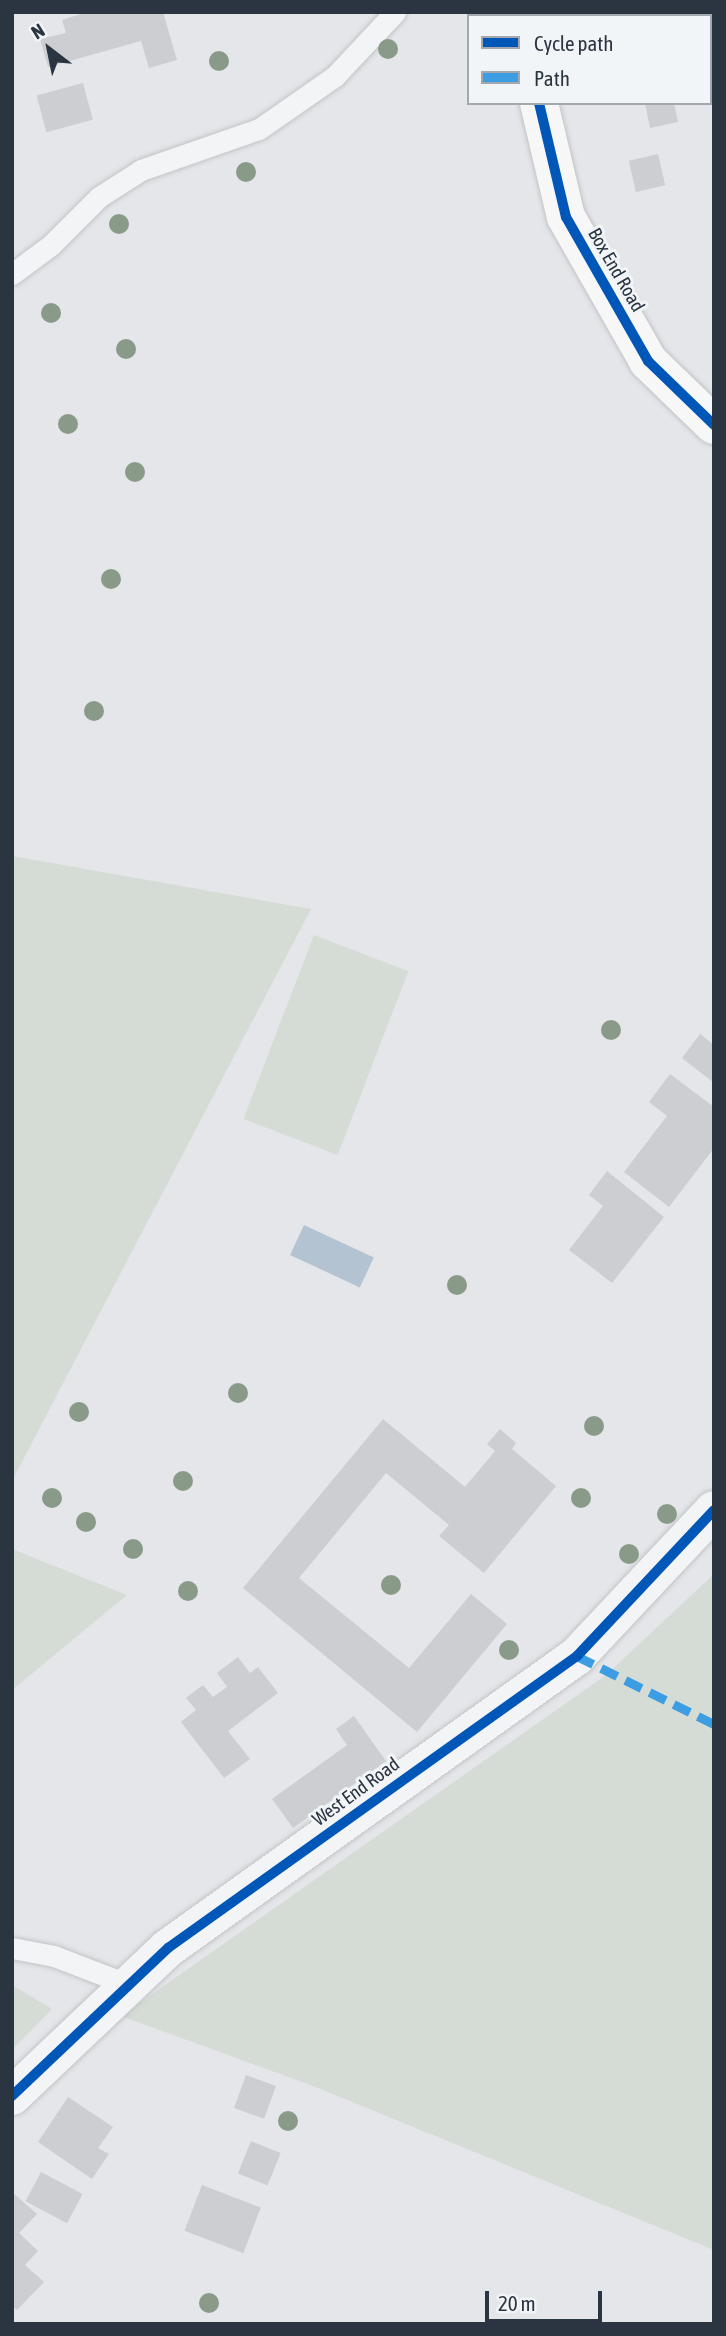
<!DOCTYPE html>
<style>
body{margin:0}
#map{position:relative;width:726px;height:2336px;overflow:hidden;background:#e4e6e9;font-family:"Asap Condensed",sans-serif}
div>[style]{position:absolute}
.green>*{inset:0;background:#d5dcd5;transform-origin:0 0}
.water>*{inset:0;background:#b4c3d2;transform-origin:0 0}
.building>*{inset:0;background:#ccced1;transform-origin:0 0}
.roads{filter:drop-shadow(0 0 2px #c2c4c7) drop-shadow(0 0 2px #c2c4c7)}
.lane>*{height:21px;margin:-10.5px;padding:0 10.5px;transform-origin:10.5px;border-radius:10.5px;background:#f3f4f5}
.street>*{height:38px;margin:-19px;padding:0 19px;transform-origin:19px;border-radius:19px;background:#f3f4f5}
.secondary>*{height:38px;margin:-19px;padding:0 19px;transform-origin:19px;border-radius:19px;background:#f7f7f7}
.quiet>*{height:9px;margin-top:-4.5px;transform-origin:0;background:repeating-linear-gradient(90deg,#3d9de3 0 18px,transparent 0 27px)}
.cycleway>*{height:10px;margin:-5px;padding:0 5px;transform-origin:5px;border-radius:5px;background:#0057b8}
.trees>*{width:20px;height:20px;margin:-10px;border-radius:50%;background:#8a9a89}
span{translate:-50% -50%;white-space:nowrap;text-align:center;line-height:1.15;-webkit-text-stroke:6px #f2f5f7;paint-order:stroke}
.street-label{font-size:19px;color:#2b3441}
.frame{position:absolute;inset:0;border:14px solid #2b3441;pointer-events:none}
.legend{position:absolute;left:467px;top:14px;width:245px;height:91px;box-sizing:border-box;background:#f2f5f7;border:2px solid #a2a8ae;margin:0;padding:9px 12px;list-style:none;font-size:21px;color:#2b3441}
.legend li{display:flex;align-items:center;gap:14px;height:35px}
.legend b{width:35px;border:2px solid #a2a8ae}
.north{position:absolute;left:14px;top:14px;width:70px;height:70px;-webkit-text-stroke:5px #f2f5f7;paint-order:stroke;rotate:328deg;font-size:19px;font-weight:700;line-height:28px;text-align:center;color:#2b3441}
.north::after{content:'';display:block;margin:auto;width:24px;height:32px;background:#2b3441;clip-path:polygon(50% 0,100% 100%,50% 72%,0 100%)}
.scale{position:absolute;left:485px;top:2291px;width:117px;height:32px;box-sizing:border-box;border:4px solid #2b3441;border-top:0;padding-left:9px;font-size:21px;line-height:24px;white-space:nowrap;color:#2b3441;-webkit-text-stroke:5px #f2f5f7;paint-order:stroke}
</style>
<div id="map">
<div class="green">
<div style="clip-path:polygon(12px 856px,311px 909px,12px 1481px)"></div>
<div style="left:314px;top:935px;width:101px;height:197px;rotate:21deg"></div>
<div style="clip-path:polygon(12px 1549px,127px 1595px,12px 1690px)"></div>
<div style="clip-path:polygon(714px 1574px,714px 2250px,313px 2086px,121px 2016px,606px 1675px)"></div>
<div style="clip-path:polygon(12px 1985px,52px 2009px,12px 2050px)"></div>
</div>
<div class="water">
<div style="left:304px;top:1225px;width:77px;height:33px;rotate:25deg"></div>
</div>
<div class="building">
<div style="clip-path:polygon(87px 12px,163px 12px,177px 60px,149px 68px,141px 41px,48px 67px,40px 39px,66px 33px,62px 20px)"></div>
<div style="left:83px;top:83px;width:38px;height:48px;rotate:75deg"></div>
<div style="clip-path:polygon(645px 103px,674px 103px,678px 122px,650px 128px)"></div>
<div style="left:658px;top:154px;width:32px;height:30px;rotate:77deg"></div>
<div style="clip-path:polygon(700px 1034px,714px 1045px,714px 1083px,682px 1058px)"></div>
<div style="clip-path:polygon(670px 1074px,714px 1107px,714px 1148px,669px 1207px,624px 1172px,667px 1116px,649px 1102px)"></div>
<div style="clip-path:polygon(607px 1171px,664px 1217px,612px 1283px,569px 1250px,603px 1206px,589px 1195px)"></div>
<div style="clip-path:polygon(383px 1419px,465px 1487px,495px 1451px,487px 1444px,500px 1429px,516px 1443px,512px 1449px,556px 1486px,484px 1573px,439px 1536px,449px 1525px,386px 1473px,299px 1578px,409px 1668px,471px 1594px,507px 1624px,417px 1732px,243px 1588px)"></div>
<div style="clip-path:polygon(238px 1657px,250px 1673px,258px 1667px,278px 1693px,228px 1731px,250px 1759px,224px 1778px,181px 1722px,196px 1710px,186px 1698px,203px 1685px,213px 1697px,227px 1687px,217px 1673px)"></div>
<div style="clip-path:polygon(354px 1716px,386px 1761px,293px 1828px,272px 1799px,347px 1745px,336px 1729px)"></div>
<div style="left:246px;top:2075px;width:32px;height:35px;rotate:20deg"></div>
<div style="clip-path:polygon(68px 2097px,113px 2127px,98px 2148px,109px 2154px,92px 2179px,38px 2142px)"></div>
<div style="left:251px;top:2141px;width:32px;height:35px;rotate:22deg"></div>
<div style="left:41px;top:2172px;width:47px;height:33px;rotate:28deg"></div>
<div style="left:202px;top:2185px;width:63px;height:49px;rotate:21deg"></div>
<div style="clip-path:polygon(12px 2192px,37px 2214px,19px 2233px,38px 2251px,25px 2265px,44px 2282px,17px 2310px,12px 2306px)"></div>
</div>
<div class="roads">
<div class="lane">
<div style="left:12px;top:274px;width:49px;rotate:-36.6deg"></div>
<div style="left:51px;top:245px;width:68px;rotate:-45deg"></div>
<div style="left:99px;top:197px;width:50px;rotate:-32.7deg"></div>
<div style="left:141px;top:170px;width:125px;rotate:-19.2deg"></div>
<div style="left:259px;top:129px;width:93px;rotate:-34.9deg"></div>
<div style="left:335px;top:76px;width:88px;rotate:-46.8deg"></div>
<div style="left:12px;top:1948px;width:43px;rotate:10.8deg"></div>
<div style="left:54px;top:1956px;width:80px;rotate:21.1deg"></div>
</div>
<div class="street">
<div style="left:12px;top:2096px;width:215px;rotate:-43.5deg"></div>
<div style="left:168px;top:1948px;width:503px;rotate:-35.52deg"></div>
<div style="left:577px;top:1656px;width:200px;rotate:-46.8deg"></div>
</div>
<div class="secondary">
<div style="left:518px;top:12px;width:4px;rotate:76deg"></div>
<div style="left:539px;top:103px;width:117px;rotate:76.7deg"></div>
<div style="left:566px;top:217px;width:166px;rotate:60.3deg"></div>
<div style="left:648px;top:361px;width:92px;rotate:44.1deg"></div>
</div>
</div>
<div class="quiet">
<div style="left:577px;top:1656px;width:153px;rotate:26.4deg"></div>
</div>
<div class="cycleway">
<div style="left:539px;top:103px;width:117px;rotate:76.7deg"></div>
<div style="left:566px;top:217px;width:166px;rotate:60.3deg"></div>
<div style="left:648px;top:361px;width:92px;rotate:44.1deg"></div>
<div style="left:12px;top:2096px;width:215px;rotate:-43.5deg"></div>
<div style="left:168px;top:1948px;width:503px;rotate:-35.52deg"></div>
<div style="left:577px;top:1656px;width:200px;rotate:-46.8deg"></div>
</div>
<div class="trees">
<div style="left:388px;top:49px"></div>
<div style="left:219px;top:61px"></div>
<div style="left:246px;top:172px"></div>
<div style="left:119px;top:224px"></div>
<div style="left:51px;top:313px"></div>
<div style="left:126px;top:349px"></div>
<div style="left:68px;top:424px"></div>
<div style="left:135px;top:472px"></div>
<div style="left:111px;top:579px"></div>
<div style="left:94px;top:711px"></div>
<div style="left:611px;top:1030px"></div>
<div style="left:457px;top:1285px"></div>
<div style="left:238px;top:1393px"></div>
<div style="left:79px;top:1412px"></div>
<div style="left:594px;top:1426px"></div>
<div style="left:183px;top:1481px"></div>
<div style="left:52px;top:1498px"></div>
<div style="left:581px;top:1498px"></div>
<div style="left:667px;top:1514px"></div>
<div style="left:86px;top:1522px"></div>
<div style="left:133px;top:1549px"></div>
<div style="left:629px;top:1554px"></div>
<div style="left:391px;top:1585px"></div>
<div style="left:188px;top:1591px"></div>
<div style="left:509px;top:1650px"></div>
<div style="left:288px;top:2121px"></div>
<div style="left:209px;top:2303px"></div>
</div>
<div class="street-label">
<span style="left:616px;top:270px;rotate:60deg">Box End Road</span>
<span style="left:356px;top:1792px;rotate:-36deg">West End Road</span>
</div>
<div class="frame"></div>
<ul class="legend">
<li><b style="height:9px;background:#0057b8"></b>Cycle path</li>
<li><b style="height:9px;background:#3d9de3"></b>Path</li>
</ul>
<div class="north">N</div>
<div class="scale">20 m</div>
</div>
